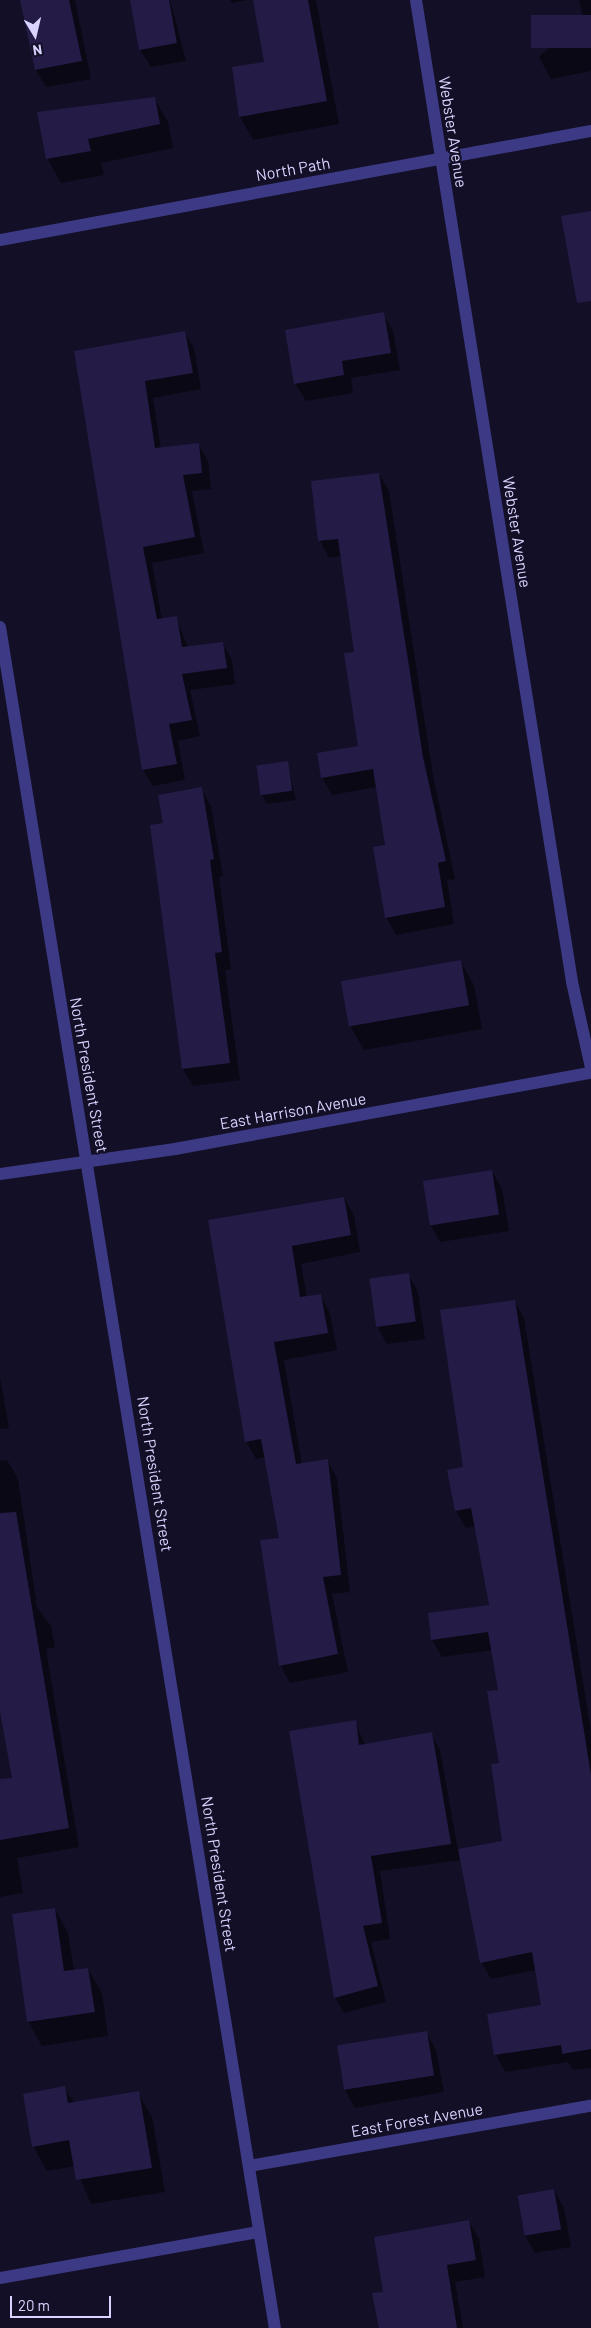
<!DOCTYPE html>
<style>
body{margin:0}
#map{position:relative;width:591px;height:2328px;overflow:hidden;background:#130f26;font-family:Barlow,sans-serif}
div>[style]{position:absolute}
.shadow>*{inset:0;background:#0007}
.building>*{inset:0;background:#241b47;transform-origin:0 0}
.minor>*{height:12px;margin:-6px;padding:0 6px;transform-origin:6px;border-radius:6px;background:#3d3a85}
span{translate:-50% -50%;white-space:nowrap;text-align:center;line-height:1.15;-webkit-text-stroke:4.5px #130f26;paint-order:stroke}
.street-label{font-size:16px;color:#d9d4ff}
.north{position:absolute;left:10px;top:10px;width:50px;height:50px;-webkit-text-stroke:4px #130f26;paint-order:stroke;rotate:171deg;font-size:14px;font-weight:700;line-height:20px;text-align:center;color:#d9d4ff}
.north::after{content:'';display:block;margin:auto;width:18px;height:22px;background:#d9d4ff;clip-path:polygon(50% 0,100% 100%,50% 72%,0 100%)}
.scale{position:absolute;left:10px;top:2296px;width:101px;height:22px;box-sizing:border-box;border:2px solid #d9d4ff;border-top:0;padding-left:6px;font-size:15px;line-height:18px;white-space:nowrap;color:#d9d4ff;-webkit-text-stroke:4px #130f26;paint-order:stroke}
</style>
<div id="map">
<div class="shadow">
<div style="clip-path:polygon(23px 0,75px 0,91px 79px,46px 87px,36px 70px)"></div>
<div style="clip-path:polygon(131px 0,170px 0,186px 61px,151px 67px,140px 50px)"></div>
<div style="clip-path:polygon(230px 0,247px 0,232px 3px)"></div>
<div style="clip-path:polygon(254px 0,316px 0,339px 124px,253px 140px,240px 117px,234px 68px,265px 63px)"></div>
<div style="clip-path:polygon(579px 0,591px 0,591px 71px,551px 79px,539px 57px,583px 18px)"></div>
<div style="clip-path:polygon(154px 98px,168px 122px,173px 148px,101px 163px,104px 175px,61px 183px,47px 158px)"></div>
<div style="clip-path:polygon(383px 314px,393px 331px,400px 370px,351px 378px,353px 393px,306px 401px,295px 383px)"></div>
<div style="clip-path:polygon(184px 332px,194px 348px,201px 389px,153px 398px,161px 449px,199px 445px,208px 461px,211px 489px,192px 491px,204px 553px,152px 563px,162px 620px,176px 617px,188px 648px,223px 644px,232px 660px,235px 684px,190px 690px,200px 736px,178px 741px,185px 780px,153px 786px,143px 770px,76px 352px)"></div>
<div style="clip-path:polygon(379px 474px,389px 491px,433px 775px,455px 879px,447px 880px,454px 924px,396px 935px,386px 917px,386px 846px,377px 787px,332px 795px,322px 778px,318px 754px,359px 747px,355px 653px,341px 556px,329px 558px,320px 541px)"></div>
<div style="clip-path:polygon(287px 763px,296px 800px,267px 804px,262px 795px)"></div>
<div style="clip-path:polygon(201px 789px,211px 806px,223px 876px,219px 877px,231px 969px,225px 970px,240px 1080px,193px 1086px,183px 1069px,164px 824px)"></div>
<div style="clip-path:polygon(460px 961px,474px 985px,482px 1029px,364px 1050px,350px 1026px)"></div>
<div style="clip-path:polygon(492px 1171px,502px 1189px,509px 1231px,440px 1242px,430px 1224px)"></div>
<div style="clip-path:polygon(344px 1198px,354px 1215px,360px 1252px,301px 1264px,307px 1297px,320px 1295px,330px 1313px,337px 1350px,284px 1360px,302px 1465px,327px 1460px,337px 1478px,350px 1592px,332px 1594px,348px 1672px,290px 1683px,280px 1665px,280px 1539px,266px 1457px,256px 1459px,246px 1441px,210px 1221px)"></div>
<div style="clip-path:polygon(408px 1274px,418px 1292px,425px 1339px,387px 1344px,377px 1326px,371px 1280px)"></div>
<div style="clip-path:polygon(514px 1301px,524px 1318px,591px 1731px,591px 2068px,573px 2070px,568px 2062px,505px 2072px,496px 2055px,488px 2015px,543px 2006px,536px 1970px,491px 1979px,481px 1962px,462px 1860px,380px 1871px,390px 1939px,371px 1942px,386px 2002px,344px 2013px,335px 1997px,355px 1722px,365px 1745px,431px 1734px,440px 1750px,458px 1850px,504px 1842px,499px 1691px,493px 1650px,442px 1657px,432px 1640px,491px 1606px,476px 1526px,466px 1528px,456px 1511px)"></div>
<div style="clip-path:polygon(0 1377px,9px 1428px,0 1429px)"></div>
<div style="clip-path:polygon(7px 1460px,18px 1479px,37px 1607px,51px 1626px,55px 1647px,46px 1649px,79px 1847px,17px 1858px,23px 1893px,0 1897px,0 1781px,13px 1779px,0 1705px,0 1461px)"></div>
<div style="clip-path:polygon(55px 1909px,68px 1933px,74px 1971px,88px 1969px,102px 1993px,108px 2036px,42px 2046px,28px 2021px)"></div>
<div style="clip-path:polygon(426px 2032px,436px 2050px,444px 2092px,355px 2108px,345px 2090px)"></div>
<div style="clip-path:polygon(64px 2088px,74px 2103px,138px 2093px,152px 2117px,165px 2192px,91px 2204px,75px 2166px,47px 2171px,33px 2146px)"></div>
<div style="clip-path:polygon(554px 2190px,564px 2208px,571px 2247px,535px 2253px,525px 2235px)"></div>
<div style="clip-path:polygon(469px 2222px,479px 2239px,485px 2277px,455px 2282px,463px 2328px,380px 2328px,384px 2293px)"></div>
</div>
<div class="building">
<div style="clip-path:polygon(20px 0,69px 0,82px 61px,35px 70px)"></div>
<div style="clip-path:polygon(130px 0,169px 0,177px 43px,139px 50px)"></div>
<div style="clip-path:polygon(253px 0,308px 0,327px 101px,239px 117px,232px 67px,264px 62px)"></div>
<div style="left:591px;top:15px;width:33px;height:60px;rotate:90deg"></div>
<div style="clip-path:polygon(155px 97px,160px 124px,88px 139px,91px 151px,46px 159px,37px 112px)"></div>
<div style="clip-path:polygon(591px 211px,591px 301px,577px 303px,561px 216px)"></div>
<div style="clip-path:polygon(384px 312px,391px 353px,342px 361px,344px 375px,294px 384px,285px 330px)"></div>
<div style="clip-path:polygon(185px 331px,193px 373px,145px 381px,155px 448px,199px 443px,202px 473px,183px 475px,195px 537px,143px 547px,157px 619px,177px 616px,182px 647px,223px 642px,227px 668px,182px 674px,192px 720px,169px 724px,177px 764px,142px 770px,74px 351px)"></div>
<div style="clip-path:polygon(379px 473px,423px 757px,446px 861px,438px 863px,445px 907px,385px 918px,373px 847px,385px 845px,373px 769px,321px 778px,317px 753px,358px 746px,344px 653px,354px 652px,338px 539px,318px 541px,311px 481px)"></div>
<div style="left:288px;top:761px;width:30px;height:32px;rotate:82deg"></div>
<div style="clip-path:polygon(202px 787px,214px 859px,210px 860px,222px 952px,215px 953px,230px 1063px,182px 1069px,150px 825px,163px 823px,158px 795px)"></div>
<div style="left:461px;top:960px;width:46px;height:122px;rotate:80deg"></div>
<div style="left:492px;top:1170px;width:45px;height:70px;rotate:81deg"></div>
<div style="clip-path:polygon(344px 1197px,351px 1235px,292px 1246px,300px 1297px,321px 1294px,328px 1333px,274px 1342px,296px 1464px,328px 1459px,341px 1575px,323px 1577px,338px 1654px,279px 1666px,260px 1540px,279px 1538px,261px 1439px,245px 1442px,208px 1220px)"></div>
<div style="left:409px;top:1273px;width:49px;height:40px;rotate:82deg"></div>
<div style="clip-path:polygon(515px 1300px,591px 1775px,591px 2049px,562px 2054px,561px 2045px,494px 2055px,487px 2014px,541px 2005px,532px 1952px,480px 1963px,458px 1849px,502px 1841px,491px 1764px,499px 1763px,487px 1691px,498px 1690px,488px 1632px,431px 1640px,428px 1613px,489px 1605px,471px 1508px,455px 1511px,447px 1470px,463px 1467px,440px 1310px)"></div>
<div style="clip-path:polygon(16px 1512px,69px 1828px,0 1840px,0 1779px,12px 1778px,0 1712px,0 1513px)"></div>
<div style="clip-path:polygon(356px 1720px,359px 1745px,432px 1732px,451px 1844px,371px 1856px,382px 1923px,363px 1926px,378px 1986px,334px 1998px,289px 1731px)"></div>
<div style="clip-path:polygon(55px 1908px,64px 1971px,88px 1968px,95px 2012px,27px 2022px,12px 1914px)"></div>
<div style="left:427px;top:2031px;width:45px;height:91px;rotate:81deg"></div>
<div style="clip-path:polygon(65px 2086px,68px 2103px,139px 2091px,152px 2168px,76px 2180px,69px 2140px,32px 2147px,23px 2094px)"></div>
<div style="left:554px;top:2189px;width:41px;height:37px;rotate:80deg"></div>
<div style="clip-path:polygon(469px 2220px,476px 2260px,447px 2265px,457px 2328px,379px 2328px,372px 2293px,383px 2292px,374px 2237px)"></div>
</div>
<div class="minor">
<div style="left:416px;top:0;width:994px;rotate:80.97deg"></div>
<div style="left:572px;top:982px;width:88px;rotate:77.5deg"></div>
<div style="left:0;top:240px;width:601px;rotate:-10.45deg"></div>
<div style="left:0;top:627px;width:1723px;rotate:80.82deg"></div>
<div style="left:0;top:1174px;width:177px;rotate:-8.1deg"></div>
<div style="left:175px;top:1149px;width:423px;rotate:-10.4deg"></div>
<div style="left:249px;top:2166px;width:347px;rotate:-10deg"></div>
<div style="left:0;top:2278px;width:263px;rotate:-10.1deg"></div>
</div>
<div class="street-label">
<span style="left:453px;top:132px;rotate:81deg">Webster Avenue</span>
<span style="left:293px;top:169px;rotate:-10deg">North Path</span>
<span style="left:517px;top:532px;rotate:81deg">Webster Avenue</span>
<span style="left:89px;top:1075px;rotate:80deg">North President Street</span>
<span style="left:293px;top:1111px;rotate:-10deg">East Harrison Avenue</span>
<span style="left:155px;top:1474px;rotate:81deg">North President Street</span>
<span style="left:219px;top:1874px;rotate:81deg">North President Street</span>
<span style="left:417px;top:2120px;rotate:-10deg">East Forest Avenue</span>
</div>
<div class="north">N</div>
<div class="scale">20 m</div>
</div>
